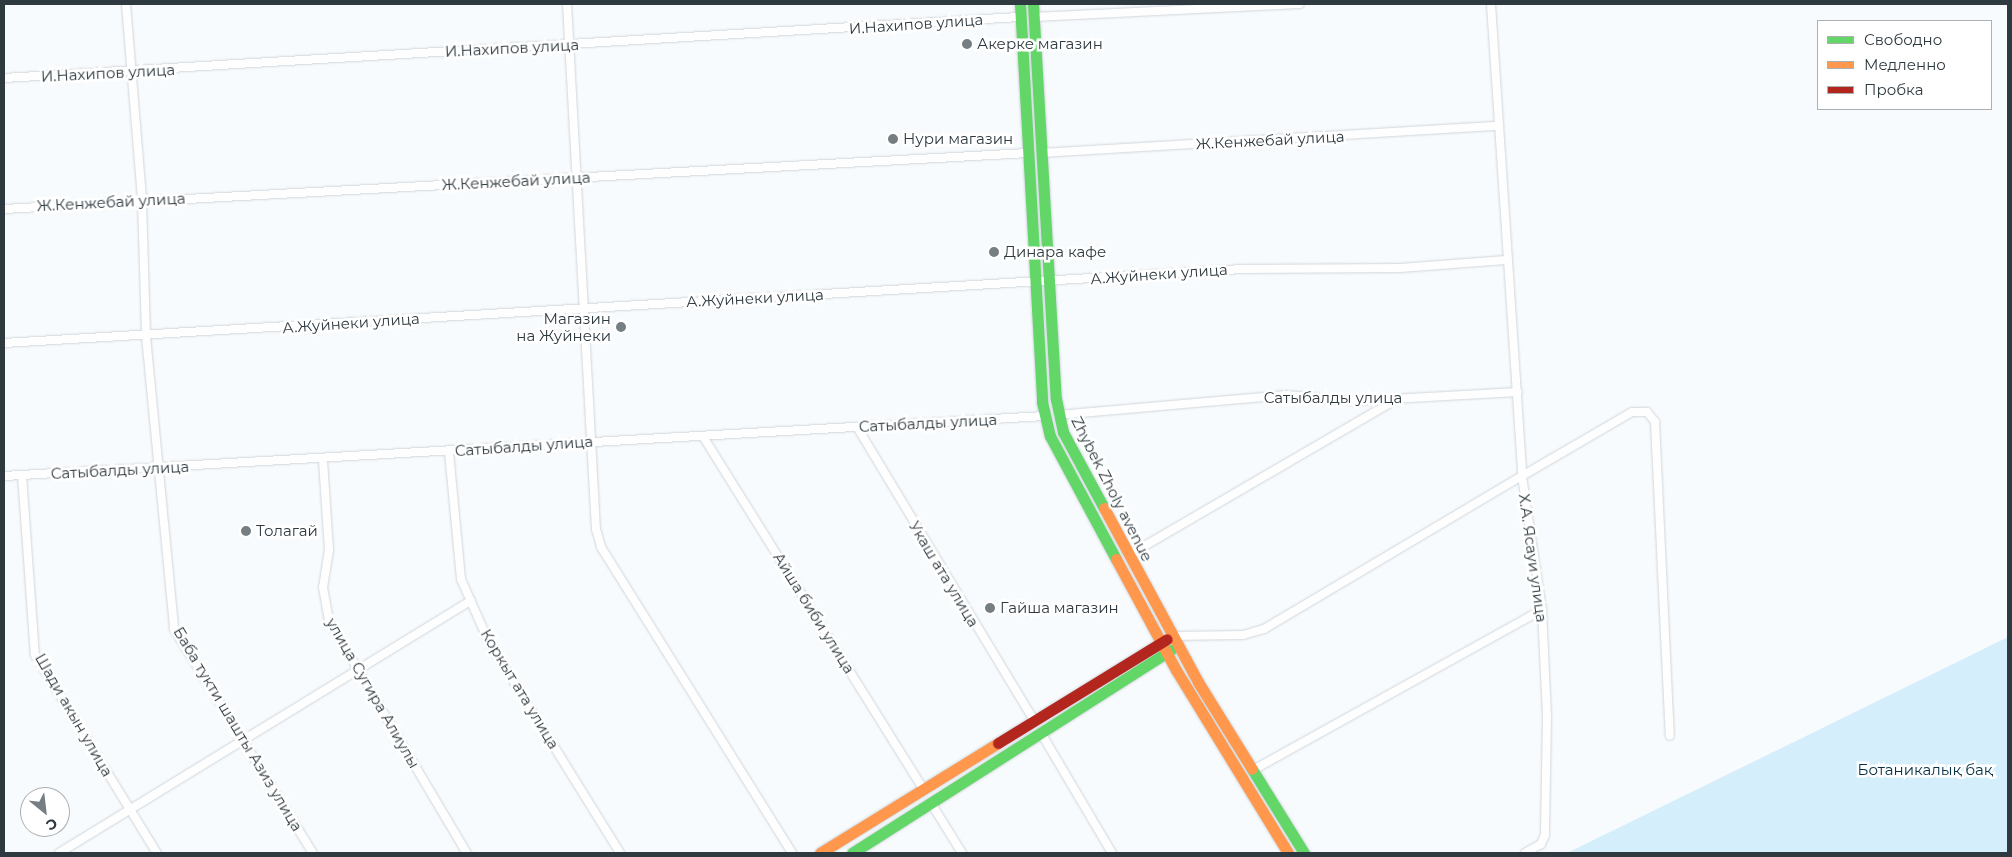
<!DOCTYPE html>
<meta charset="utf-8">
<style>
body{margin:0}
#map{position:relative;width:2012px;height:857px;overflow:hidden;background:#f8fbfd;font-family:Montserrat,sans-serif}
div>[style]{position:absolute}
.green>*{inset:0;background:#d5eefb}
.roads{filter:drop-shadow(0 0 1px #cfd6dc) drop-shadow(0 0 1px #cfd6dc)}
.street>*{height:8px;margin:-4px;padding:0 4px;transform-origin:4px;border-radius:4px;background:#fefeff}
.fast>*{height:11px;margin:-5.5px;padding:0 5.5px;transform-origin:5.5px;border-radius:5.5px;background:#63d668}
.slow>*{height:11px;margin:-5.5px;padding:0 5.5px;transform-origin:5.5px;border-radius:5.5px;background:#ff974d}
.jam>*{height:11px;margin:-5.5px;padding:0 5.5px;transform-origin:5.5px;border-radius:5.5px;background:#b3261e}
.dots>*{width:14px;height:14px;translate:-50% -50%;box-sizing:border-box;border:2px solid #fff;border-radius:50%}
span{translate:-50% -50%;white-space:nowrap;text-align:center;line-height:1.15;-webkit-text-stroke:5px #fff;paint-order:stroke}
.street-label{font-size:15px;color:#2e3a40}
.poi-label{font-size:15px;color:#2e3a40}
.left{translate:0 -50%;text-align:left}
.right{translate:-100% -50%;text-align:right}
.park-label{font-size:15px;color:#053042}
.frame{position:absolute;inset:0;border:5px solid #2e3a40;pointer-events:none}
.legend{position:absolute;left:1817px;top:20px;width:175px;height:90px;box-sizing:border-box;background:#fff;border:1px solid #abb0b3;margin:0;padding:6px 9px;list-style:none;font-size:15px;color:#2e3a40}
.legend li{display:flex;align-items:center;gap:10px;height:25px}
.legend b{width:25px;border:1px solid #abb0b3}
.north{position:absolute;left:20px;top:787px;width:50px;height:50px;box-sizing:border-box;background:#fff;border:1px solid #abb0b3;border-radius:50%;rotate:151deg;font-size:14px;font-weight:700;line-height:20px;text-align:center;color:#2e3a40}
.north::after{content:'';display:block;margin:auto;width:18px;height:22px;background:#757e82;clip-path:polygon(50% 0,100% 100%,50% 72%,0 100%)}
</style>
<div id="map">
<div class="green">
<div style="clip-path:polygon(2008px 637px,2008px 853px,1567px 853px)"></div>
</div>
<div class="roads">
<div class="street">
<div style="left:126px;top:4px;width:197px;rotate:85.3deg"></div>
<div style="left:142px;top:200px;width:136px;rotate:88.3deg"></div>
<div style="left:146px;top:336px;width:294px;rotate:84.5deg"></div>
<div style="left:174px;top:629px;width:264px;rotate:58.2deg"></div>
<div style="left:567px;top:4px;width:526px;rotate:86.84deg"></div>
<div style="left:596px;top:529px;width:19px;rotate:74deg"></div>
<div style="left:601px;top:547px;width:361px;rotate:58deg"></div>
<div style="left:1491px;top:4px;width:473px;rotate:86.2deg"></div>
<div style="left:1522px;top:476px;width:127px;rotate:-30.2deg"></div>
<div style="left:1632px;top:412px;width:15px"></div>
<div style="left:1647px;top:412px;width:13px;rotate:51deg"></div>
<div style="left:1655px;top:422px;width:314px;rotate:87.3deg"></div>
<div style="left:1033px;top:17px;width:267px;rotate:-2.8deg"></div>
<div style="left:4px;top:78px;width:1018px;rotate:-3.44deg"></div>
<div style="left:1041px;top:153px;width:458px;rotate:-3.4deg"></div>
<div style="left:4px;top:209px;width:1025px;rotate:-3.13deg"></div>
<div style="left:4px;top:343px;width:1239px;rotate:-3.42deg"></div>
<div style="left:1241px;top:269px;width:159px;rotate:-0.4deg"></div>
<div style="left:1400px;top:268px;width:106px;rotate:-4.3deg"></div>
<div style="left:1058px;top:415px;width:229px;rotate:-5deg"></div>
<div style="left:1286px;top:395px;width:70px;rotate:4.9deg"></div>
<div style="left:1356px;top:401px;width:162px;rotate:-3.2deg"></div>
<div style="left:857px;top:427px;width:341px;rotate:58.9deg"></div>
<div style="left:704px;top:438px;width:414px;rotate:58deg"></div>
<div style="left:449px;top:452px;width:128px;rotate:84.6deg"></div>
<div style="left:461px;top:579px;width:67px;rotate:66.1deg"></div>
<div style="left:488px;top:640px;width:251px;rotate:58.2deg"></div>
<div style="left:323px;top:460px;width:90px;rotate:86.2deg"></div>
<div style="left:329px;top:550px;width:37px;rotate:99deg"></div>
<div style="left:323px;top:587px;width:35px;rotate:80deg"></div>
<div style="left:329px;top:621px;width:270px;rotate:59.3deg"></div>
<div style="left:22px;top:475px;width:180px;rotate:85.9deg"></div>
<div style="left:35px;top:655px;width:233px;rotate:58.4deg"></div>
<div style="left:4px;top:476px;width:1042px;rotate:-3.3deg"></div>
<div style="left:1129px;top:555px;width:310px;rotate:-30.2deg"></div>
<div style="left:1173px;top:636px;width:70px;rotate:-0.8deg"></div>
<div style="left:1243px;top:635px;width:22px;rotate:-16deg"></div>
<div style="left:1264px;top:629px;width:300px;rotate:-30.7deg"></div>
<div style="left:1522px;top:476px;width:135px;rotate:81.5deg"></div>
<div style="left:1542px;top:610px;width:107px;rotate:87.3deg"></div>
<div style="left:1547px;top:717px;width:118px;rotate:91deg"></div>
<div style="left:1545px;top:835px;width:10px;rotate:114deg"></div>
<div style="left:1541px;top:844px;width:18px;rotate:151deg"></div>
<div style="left:1041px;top:733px;width:139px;rotate:59.4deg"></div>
<div style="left:1253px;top:770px;width:330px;rotate:-29deg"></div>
<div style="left:931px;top:803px;width:59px;rotate:58.2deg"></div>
<div style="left:59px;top:853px;width:483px;rotate:-31.5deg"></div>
</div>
<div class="fast">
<div style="left:1020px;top:4px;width:399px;rotate:86.8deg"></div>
<div style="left:1042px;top:402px;width:35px;rotate:77deg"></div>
<div style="left:1050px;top:436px;width:140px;rotate:61.8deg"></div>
<div style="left:1033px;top:4px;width:396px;rotate:86.7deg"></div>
<div style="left:1056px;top:399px;width:34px;rotate:78deg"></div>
<div style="left:1063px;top:432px;width:86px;rotate:61.7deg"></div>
<div style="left:1252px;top:769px;width:99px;rotate:58.2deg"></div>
<div style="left:852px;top:853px;width:378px;rotate:-32.5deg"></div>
</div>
<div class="slow">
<div style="left:1104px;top:508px;width:198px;rotate:61.6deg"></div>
<div style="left:1198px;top:682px;width:102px;rotate:58.2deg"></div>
<div style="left:1116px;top:559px;width:126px;rotate:61.6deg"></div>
<div style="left:1176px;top:670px;width:215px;rotate:58.5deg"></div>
<div style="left:820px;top:853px;width:209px;rotate:-31.7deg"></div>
</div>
<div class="jam">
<div style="left:998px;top:743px;width:198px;rotate:-31.6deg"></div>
</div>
</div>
<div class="dots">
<div style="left:967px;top:44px;background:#757e82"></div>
<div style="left:893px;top:139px;background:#757e82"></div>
<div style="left:994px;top:252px;background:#757e82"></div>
<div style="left:621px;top:327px;background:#757e82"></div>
<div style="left:246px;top:531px;background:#757e82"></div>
<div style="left:990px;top:608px;background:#757e82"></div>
</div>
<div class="street-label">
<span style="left:916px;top:24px;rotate:-4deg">И.Нахипов улица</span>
<span style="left:512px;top:48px;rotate:-3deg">И.Нахипов улица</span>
<span style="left:108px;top:73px;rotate:-3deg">И.Нахипов улица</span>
<span style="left:1270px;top:140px;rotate:-3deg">Ж.Кенжебай улица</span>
<span style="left:516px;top:181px;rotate:-3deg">Ж.Кенжебай улица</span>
<span style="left:111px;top:202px;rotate:-3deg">Ж.Кенжебай улица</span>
<span style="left:1159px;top:274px;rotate:-4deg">А.Жуйнеки улица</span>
<span style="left:755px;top:298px;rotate:-3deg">А.Жуйнеки улица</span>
<span style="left:351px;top:323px;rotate:-4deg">А.Жуйнеки улица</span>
<span style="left:1333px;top:398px">Сатыбалды улица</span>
<span style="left:928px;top:423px;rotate:-3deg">Сатыбалды улица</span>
<span style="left:524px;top:446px;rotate:-4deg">Сатыбалды улица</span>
<span style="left:120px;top:470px;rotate:-3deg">Сатыбалды улица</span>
<span style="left:1112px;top:489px;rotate:63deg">Zhybek Zholy avenue</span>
<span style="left:1533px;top:558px;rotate:82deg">Х.А. Ясауи улица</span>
<span style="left:944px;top:574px;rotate:59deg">Укаш ата улица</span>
<span style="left:814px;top:613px;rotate:58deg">Айша биби улица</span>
<span style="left:520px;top:689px;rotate:59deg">Коркыт ата улица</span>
<span style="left:373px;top:693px;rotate:60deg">улица Сугира Алиулы</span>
<span style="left:74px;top:715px;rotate:60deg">Шади акын улица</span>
<span style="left:238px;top:729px;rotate:59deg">Баба тукти шашты Азиз улица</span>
</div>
<div class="poi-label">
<span class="left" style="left:977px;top:44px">Акерке магазин</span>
<span class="left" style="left:903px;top:139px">Нури магазин</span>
<span class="left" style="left:1004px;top:252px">Динара кафе</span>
<span class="right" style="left:611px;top:327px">Магазин<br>на Жуйнеки</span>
<span class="left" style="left:256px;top:531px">Толагай</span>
<span class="left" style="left:1000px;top:608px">Гайша магазин</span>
</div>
<div class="park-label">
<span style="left:1925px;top:770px">Ботаникалық бақ</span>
</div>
<div class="frame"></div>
<ul class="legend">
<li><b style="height:6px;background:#63d668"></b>Свободно</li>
<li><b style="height:6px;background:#ff974d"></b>Медленно</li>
<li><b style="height:6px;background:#b3261e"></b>Пробка</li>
</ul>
<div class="north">С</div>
</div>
